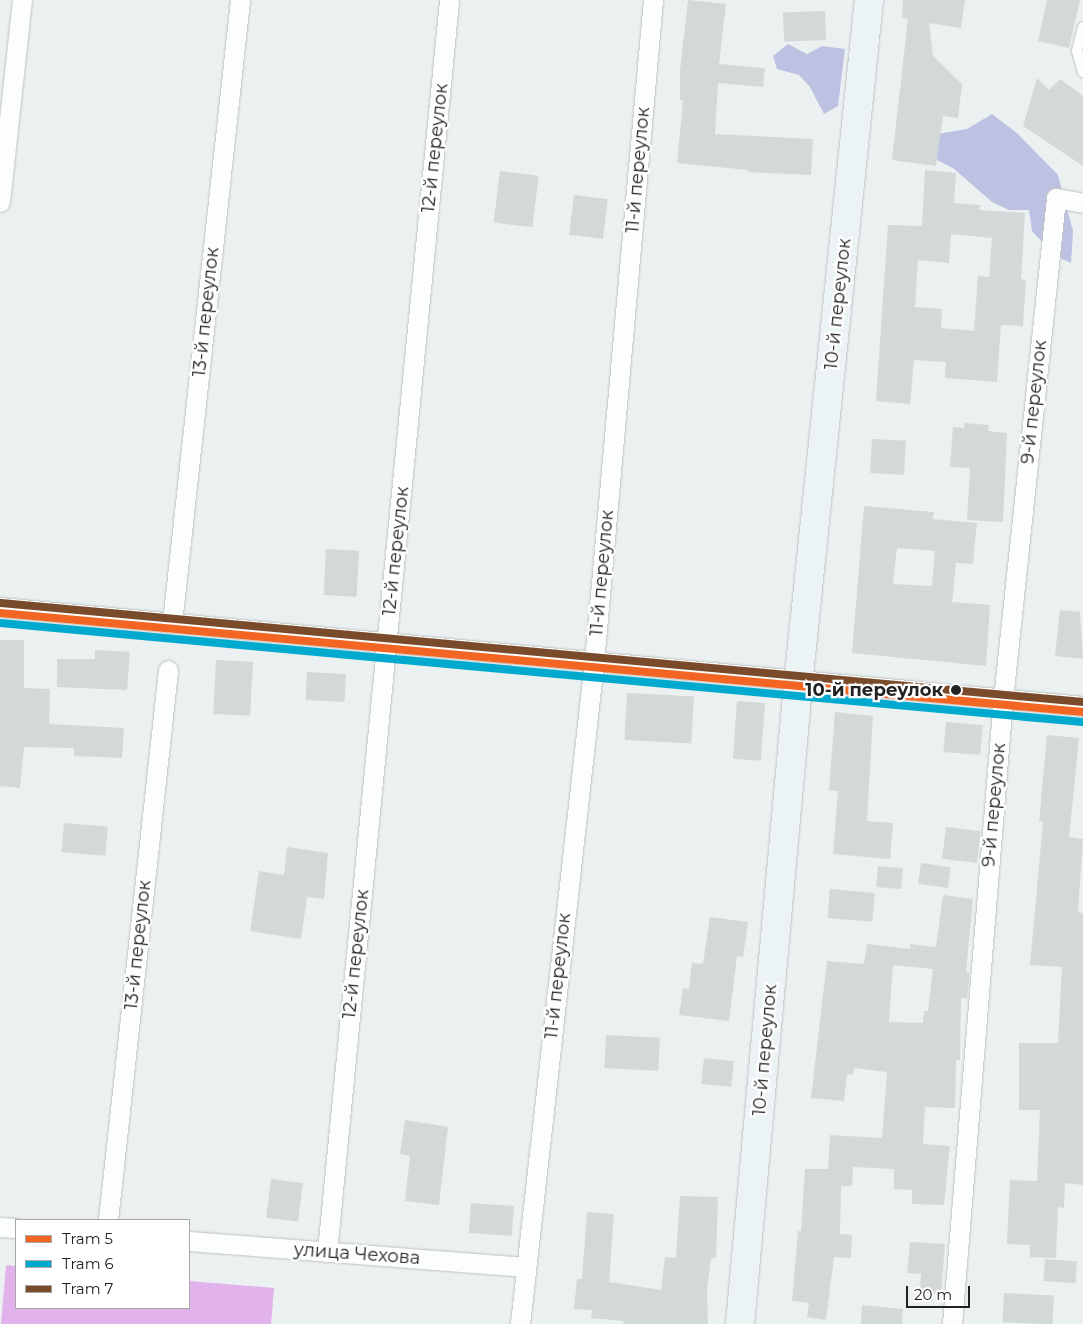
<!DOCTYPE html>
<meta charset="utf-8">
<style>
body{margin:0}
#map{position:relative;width:1083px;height:1324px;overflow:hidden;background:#ebf0f0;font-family:Montserrat,sans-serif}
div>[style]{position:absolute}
.forest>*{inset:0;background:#bec2e2}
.pitch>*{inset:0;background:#e1b2ec}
.building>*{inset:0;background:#d3d9d8;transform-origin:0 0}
.roads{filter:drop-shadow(0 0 1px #c0c2c2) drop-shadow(0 0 1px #c0c2c2)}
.lane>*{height:10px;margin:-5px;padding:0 5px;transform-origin:5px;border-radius:5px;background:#fcfdfd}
.street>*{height:19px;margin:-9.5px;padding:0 9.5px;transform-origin:9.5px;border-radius:9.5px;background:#fcfdfd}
.secondary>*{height:28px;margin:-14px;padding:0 14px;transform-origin:14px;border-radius:14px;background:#ecf3f5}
.tram-1>*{height:8px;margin:-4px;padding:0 4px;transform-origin:4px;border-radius:4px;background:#f26522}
.tram-2>*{height:8px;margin:-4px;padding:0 4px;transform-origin:4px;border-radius:4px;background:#00a9ce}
.tram-3>*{height:8px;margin:-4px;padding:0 4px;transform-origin:4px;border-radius:4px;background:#7a4b2a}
.dots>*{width:14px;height:14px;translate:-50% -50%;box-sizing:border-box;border:2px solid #fff;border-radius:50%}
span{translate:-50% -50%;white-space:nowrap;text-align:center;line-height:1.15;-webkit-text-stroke:4.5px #fff;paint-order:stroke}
.street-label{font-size:18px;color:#222}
.stop-label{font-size:18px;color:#222;font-weight:700}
.right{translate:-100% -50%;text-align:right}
.legend{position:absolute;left:15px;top:1219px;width:175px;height:90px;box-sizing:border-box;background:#fff;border:1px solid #a7a7a7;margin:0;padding:6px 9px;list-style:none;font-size:15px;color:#222}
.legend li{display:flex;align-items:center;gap:10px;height:25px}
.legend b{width:25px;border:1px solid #a7a7a7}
.scale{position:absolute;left:906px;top:1286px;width:64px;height:22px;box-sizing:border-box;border:2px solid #222;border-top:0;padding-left:6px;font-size:15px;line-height:18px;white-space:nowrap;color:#222;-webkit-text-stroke:4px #fff;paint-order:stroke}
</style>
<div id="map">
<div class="forest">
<div style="clip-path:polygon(788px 44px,807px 54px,822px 46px,845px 49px,838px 106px,824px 114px,810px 87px,799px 75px,777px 69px,773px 56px)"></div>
<div style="clip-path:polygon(992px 114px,1017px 133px,1058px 175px,1073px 231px,1071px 263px,1056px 256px,1032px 231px,1029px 210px,1009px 210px,992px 202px,953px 168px,929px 156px,937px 134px,967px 129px)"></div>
</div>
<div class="pitch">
<div style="clip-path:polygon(6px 1265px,16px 1266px,16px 1308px,189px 1308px,189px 1281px,274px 1288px,271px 1324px,1px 1324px)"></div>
</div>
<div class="building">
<div style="clip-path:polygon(688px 0,726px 4px,719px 64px,765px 68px,763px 87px,718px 83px,715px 134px,813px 139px,811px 175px,748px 172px,748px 170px,677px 163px,683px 100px,680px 100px,680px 70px)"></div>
<div style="clip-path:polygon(903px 0,965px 0,961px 28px,929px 23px,933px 56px,962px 84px,958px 118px,943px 116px,936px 166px,892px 160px,908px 19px,902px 18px)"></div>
<div style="clip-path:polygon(1047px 0,1080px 0,1069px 48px,1038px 41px)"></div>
<div style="left:825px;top:11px;width:29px;height:42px;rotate:88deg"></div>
<div style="clip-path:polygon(1037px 78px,1049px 90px,1060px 79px,1083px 96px,1083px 166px,1023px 126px)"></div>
<div style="clip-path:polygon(evenodd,925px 170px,956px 173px,954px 203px,980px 205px,979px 210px,1025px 213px,1021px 279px,1026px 280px,1023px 326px,1001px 325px,997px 382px,945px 378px,946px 362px,914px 360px,910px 404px,876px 401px,888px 225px,922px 226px,925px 170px,951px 234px,992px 238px,989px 277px,978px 276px,974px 331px,941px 328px,942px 309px,915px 307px,918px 260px,949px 263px,951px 234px)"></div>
<div style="left:500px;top:171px;width:39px;height:52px;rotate:7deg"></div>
<div style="left:574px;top:195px;width:34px;height:40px;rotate:7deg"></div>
<div style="clip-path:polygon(965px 423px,989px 425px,988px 431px,1007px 433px,1003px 522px,967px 520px,970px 468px,950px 467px,953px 427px,964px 428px)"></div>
<div style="left:872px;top:439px;width:34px;height:34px;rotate:3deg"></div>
<div style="clip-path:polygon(evenodd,864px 506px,934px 512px,933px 519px,977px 523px,973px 564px,956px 563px,952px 602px,990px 605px,986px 666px,852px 653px,864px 506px,897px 548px,935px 551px,932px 586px,893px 584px,897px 548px)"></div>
<div style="left:326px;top:549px;width:33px;height:46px;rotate:3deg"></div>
<div style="clip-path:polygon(1060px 610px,1080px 612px,1083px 659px,1055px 656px)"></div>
<div style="clip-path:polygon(0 640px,24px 640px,24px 688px,50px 689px,49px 724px,124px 728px,122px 758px,74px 756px,74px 748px,24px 747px,20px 788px,0 786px)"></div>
<div style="clip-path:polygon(95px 650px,130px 652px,127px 690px,57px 687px,57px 659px,95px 659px)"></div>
<div style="left:216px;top:660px;width:37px;height:54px;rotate:3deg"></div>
<div style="left:307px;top:672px;width:39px;height:28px;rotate:3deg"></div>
<div style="left:627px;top:693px;width:67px;height:47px;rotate:3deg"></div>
<div style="left:737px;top:701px;width:28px;height:58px;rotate:4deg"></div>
<div style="clip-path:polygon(835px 712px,873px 716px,867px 821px,893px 823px,890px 859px,833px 854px,838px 791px,829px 790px)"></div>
<div style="left:946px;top:722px;width:37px;height:30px;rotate:5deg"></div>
<div style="clip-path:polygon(1047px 735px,1079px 738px,1069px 837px,1083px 839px,1078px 912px,1083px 913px,1083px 1185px,1065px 1183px,1064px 1208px,1058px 1207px,1056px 1258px,1030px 1257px,1030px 1245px,1007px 1244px,1010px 1180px,1037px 1181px,1040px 1110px,1019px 1110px,1019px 1043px,1058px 1043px,1062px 967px,1030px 965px,1043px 822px,1039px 822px)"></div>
<div style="left:64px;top:823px;width:44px;height:29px;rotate:5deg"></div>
<div style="left:946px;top:827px;width:35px;height:32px;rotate:7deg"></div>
<div style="clip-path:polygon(287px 847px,328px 853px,324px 899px,307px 897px,301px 939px,250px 931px,259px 871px,284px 875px)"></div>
<div style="left:921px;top:863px;width:30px;height:21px;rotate:8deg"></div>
<div style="left:878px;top:866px;width:25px;height:21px;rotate:5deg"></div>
<div style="left:830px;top:889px;width:45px;height:29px;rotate:5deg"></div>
<div style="clip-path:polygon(evenodd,943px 895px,973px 899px,966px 971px,969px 972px,969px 981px,967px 999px,961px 998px,960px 1060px,956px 1060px,955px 1108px,925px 1107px,923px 1144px,950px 1146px,944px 1205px,912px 1204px,912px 1190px,894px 1189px,894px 1169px,853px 1167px,852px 1186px,841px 1186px,840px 1234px,852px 1235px,851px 1258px,834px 1257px,826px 1320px,807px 1317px,809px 1303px,792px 1301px,798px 1231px,801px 1231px,805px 1169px,828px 1169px,830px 1135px,882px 1138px,887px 1072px,854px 1068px,853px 1075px,847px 1074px,844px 1101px,811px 1098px,827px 961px,864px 964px,867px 944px,910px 949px,910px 944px,936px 947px,943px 895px,893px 965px,933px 969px,928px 1011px,924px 1011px,923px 1023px,889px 1022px,893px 965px)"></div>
<div style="clip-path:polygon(710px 917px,748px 922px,743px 957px,737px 956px,729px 1021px,679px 1015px,683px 988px,689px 989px,692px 963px,703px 964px)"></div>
<div style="left:606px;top:1035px;width:54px;height:33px;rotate:3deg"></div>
<div style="left:704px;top:1058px;width:30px;height:26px;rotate:6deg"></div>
<div style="clip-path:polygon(405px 1120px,448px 1127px,439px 1205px,405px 1201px,410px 1156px,400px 1154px)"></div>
<div style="left:271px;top:1179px;width:32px;height:39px;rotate:7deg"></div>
<div style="clip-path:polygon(680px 1196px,718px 1197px,716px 1258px,711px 1258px,707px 1290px,708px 1324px,623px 1324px,624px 1321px,591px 1318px,592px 1310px,574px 1309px,577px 1279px,582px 1279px,587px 1212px,614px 1214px,609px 1282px,661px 1290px,665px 1257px,676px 1258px)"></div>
<div style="left:471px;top:1203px;width:43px;height:30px;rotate:4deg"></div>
<div style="clip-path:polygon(910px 1242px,945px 1244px,941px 1294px,920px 1292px,921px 1274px,907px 1273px)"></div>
<div style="left:1045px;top:1259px;width:32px;height:22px;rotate:4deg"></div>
<div style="left:1004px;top:1293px;width:50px;height:29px;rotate:3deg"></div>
<div style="clip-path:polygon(862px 1305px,903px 1309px,902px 1324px,861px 1324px)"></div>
</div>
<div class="roads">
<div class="lane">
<div style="left:1083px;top:27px;width:25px;rotate:104deg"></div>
<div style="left:1077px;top:51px;width:22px;rotate:74deg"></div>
</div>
<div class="street">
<div style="left:0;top:202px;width:203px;rotate:-83.8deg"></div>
<div style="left:0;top:607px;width:1088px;rotate:5.22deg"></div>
<div style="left:172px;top:623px;width:627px;rotate:-83.77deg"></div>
<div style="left:108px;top:1220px;width:553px;rotate:-83.77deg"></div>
<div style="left:0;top:1227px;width:16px;rotate:4deg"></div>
<div style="left:189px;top:1241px;width:338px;rotate:4.4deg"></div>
<div style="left:327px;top:1252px;width:1258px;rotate:-84.43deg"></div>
<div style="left:520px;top:1324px;width:666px;rotate:-83.62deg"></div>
<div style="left:594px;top:662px;width:665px;rotate:-84.91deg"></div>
<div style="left:952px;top:1324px;width:627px;rotate:-85.34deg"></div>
<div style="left:1003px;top:699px;width:504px;rotate:-83.96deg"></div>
<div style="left:1056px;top:198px;width:27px;rotate:10deg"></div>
</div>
<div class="secondary">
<div style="left:740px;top:1324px;width:652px;rotate:-84.81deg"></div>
<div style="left:799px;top:675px;width:679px;rotate:-84.08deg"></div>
</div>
</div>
<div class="tram-1">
<div style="left:0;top:613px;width:1088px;rotate:5.22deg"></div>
</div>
<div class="tram-2">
<div style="left:0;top:623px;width:1087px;rotate:5.23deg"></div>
</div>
<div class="tram-3">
<div style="left:1px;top:603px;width:1087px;rotate:5.23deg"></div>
</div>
<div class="dots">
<div style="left:956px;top:690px;background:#222"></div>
</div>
<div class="street-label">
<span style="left:435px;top:148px;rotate:-84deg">12-й переулок</span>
<span style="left:638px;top:170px;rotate:-85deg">11-й переулок</span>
<span style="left:838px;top:304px;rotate:-84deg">10-й переулок</span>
<span style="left:206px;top:312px;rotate:-84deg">13-й переулок</span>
<span style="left:1034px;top:402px;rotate:-84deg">9-й переулок</span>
<span style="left:396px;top:551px;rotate:-84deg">12-й переулок</span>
<span style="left:602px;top:573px;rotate:-85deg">11-й переулок</span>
<span style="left:994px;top:805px;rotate:-85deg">9-й переулок</span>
<span style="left:138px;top:945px;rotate:-84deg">13-й переулок</span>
<span style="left:356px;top:954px;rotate:-84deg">12-й переулок</span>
<span style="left:558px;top:976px;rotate:-84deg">11-й переулок</span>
<span style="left:765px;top:1050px;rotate:-85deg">10-й переулок</span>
<span style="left:357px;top:1254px;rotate:4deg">улица Чехова</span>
</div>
<div class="stop-label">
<span class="right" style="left:943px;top:690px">10-й переулок</span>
</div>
<ul class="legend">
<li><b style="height:6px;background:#f26522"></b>Tram 5</li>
<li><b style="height:6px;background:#00a9ce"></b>Tram 6</li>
<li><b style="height:6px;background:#7a4b2a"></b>Tram 7</li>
</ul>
<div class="scale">20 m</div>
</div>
